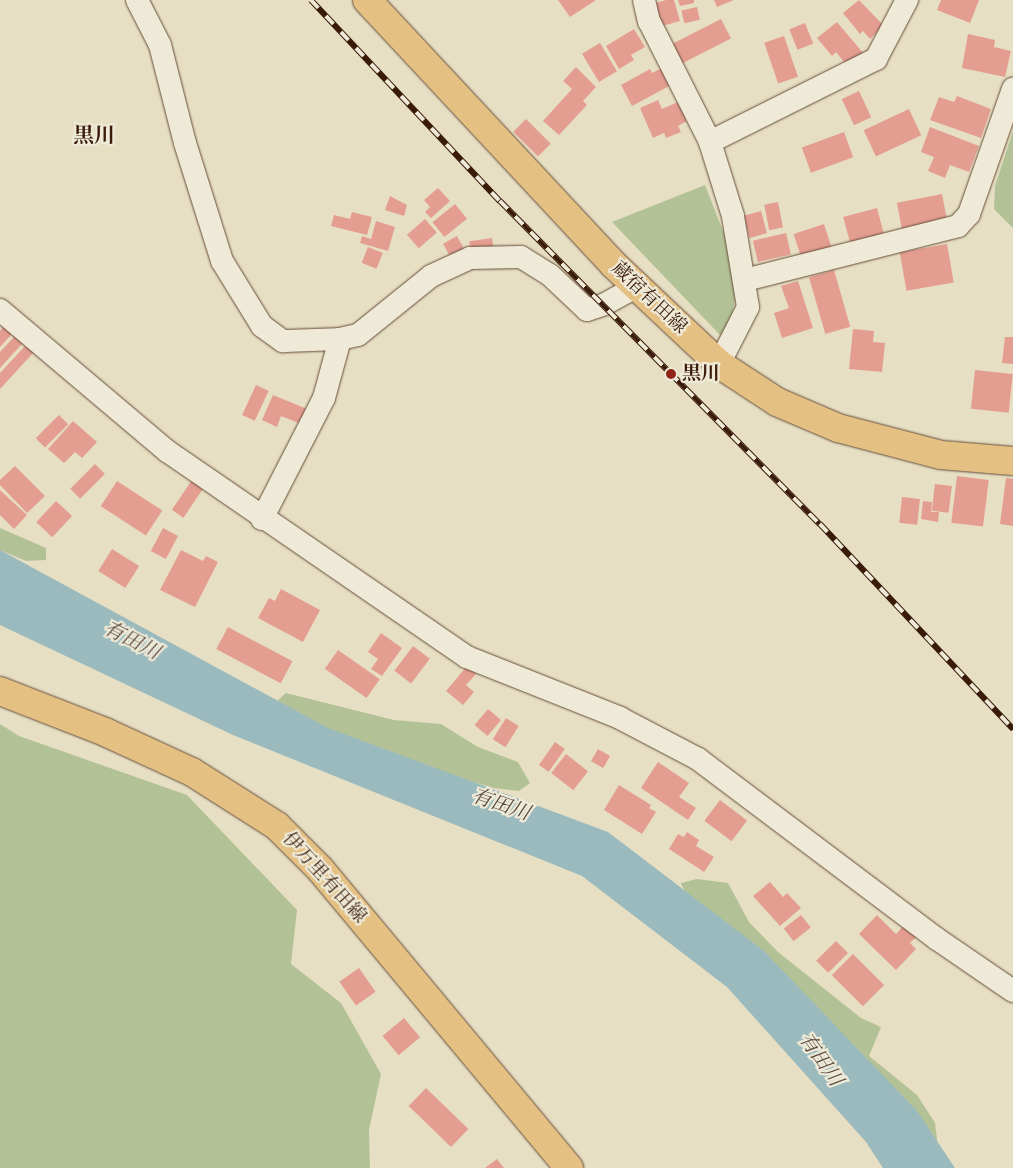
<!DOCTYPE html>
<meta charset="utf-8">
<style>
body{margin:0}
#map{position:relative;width:1013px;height:1168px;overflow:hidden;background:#e7dfc3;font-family:Alegreya,"Noto Serif JP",serif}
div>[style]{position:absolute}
.green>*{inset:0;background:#b3c296}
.water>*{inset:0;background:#9bbabe}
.building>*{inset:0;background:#e49e91;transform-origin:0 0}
.roads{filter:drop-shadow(0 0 1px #654c38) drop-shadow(0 0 1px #654c38)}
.minor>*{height:22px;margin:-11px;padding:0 11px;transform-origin:11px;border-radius:11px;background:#efead8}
.major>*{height:28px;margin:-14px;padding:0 14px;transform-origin:14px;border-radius:14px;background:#e4c082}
.rail>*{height:5.5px;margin-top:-2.75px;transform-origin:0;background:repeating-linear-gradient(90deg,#efead8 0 11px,#3a1b09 0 22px);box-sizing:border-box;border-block:1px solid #3a1b09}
.dots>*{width:14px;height:14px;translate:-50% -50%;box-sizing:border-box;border:2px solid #efead8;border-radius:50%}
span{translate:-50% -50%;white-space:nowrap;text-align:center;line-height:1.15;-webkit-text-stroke:4.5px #efead8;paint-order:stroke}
.street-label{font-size:19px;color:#3a1b09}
.poi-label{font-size:19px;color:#3a1b09;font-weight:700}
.left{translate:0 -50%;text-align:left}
.water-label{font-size:20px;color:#574b3f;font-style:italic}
.quarter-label{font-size:21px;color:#3a1b09;font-weight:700}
</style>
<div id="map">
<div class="green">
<div style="clip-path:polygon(1013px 131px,1013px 228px,994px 209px,995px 186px)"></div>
<div style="clip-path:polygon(705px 185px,730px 249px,736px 293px,732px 316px,721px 336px,612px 222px)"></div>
<div style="clip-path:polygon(0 528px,46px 548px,46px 560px,26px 561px,0 550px)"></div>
<div style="clip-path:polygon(286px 693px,394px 720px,441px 724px,478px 747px,518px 762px,530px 783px,519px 791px,494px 788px,384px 757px,275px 703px)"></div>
<div style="clip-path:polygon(0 724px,19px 736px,187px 795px,297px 910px,291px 964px,341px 1003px,381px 1074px,369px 1130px,370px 1168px,0 1168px)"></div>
<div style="clip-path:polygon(697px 879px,728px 883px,749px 922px,778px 952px,861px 1018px,881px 1027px,869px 1056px,917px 1095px,935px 1123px,940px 1162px,691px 906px,681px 883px)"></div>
</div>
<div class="water">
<div style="clip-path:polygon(0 550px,328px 728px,608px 832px,764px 951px,917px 1111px,955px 1168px,883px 1168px,866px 1142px,727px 987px,582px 876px,233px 735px,0 625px)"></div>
</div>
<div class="building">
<div style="clip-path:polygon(558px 0,596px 0,570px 17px)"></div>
<div style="clip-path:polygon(666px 0,674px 0,680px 21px,662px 26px,656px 3px)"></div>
<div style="clip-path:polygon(678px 0,694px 0,694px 3px,680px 6px)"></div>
<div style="clip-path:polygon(714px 0,734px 0,717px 7px)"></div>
<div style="clip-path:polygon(859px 0,884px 26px,870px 39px,863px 31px,860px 34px,843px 13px)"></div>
<div style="clip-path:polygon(941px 0,979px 0,970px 23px,937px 10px)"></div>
<div style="left:697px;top:7px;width:13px;height:16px;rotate:77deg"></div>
<div style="left:721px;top:19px;width:22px;height:55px;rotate:63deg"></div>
<div style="clip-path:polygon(837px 22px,864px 54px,848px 67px,836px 52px,832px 56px,817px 38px)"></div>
<div style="left:805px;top:23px;width:22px;height:17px;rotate:68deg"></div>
<div style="clip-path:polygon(634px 29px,645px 47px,631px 55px,634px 60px,619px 69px,606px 46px)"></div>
<div style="clip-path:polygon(968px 34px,995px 40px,994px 47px,1011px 51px,1005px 77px,962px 68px)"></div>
<div style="left:784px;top:36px;width:43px;height:21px;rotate:71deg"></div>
<div style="left:600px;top:43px;width:33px;height:21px;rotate:59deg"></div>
<div style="clip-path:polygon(576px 67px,596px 87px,583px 101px,587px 105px,559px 135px,543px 121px,572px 89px,563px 81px)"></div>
<div style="clip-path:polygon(662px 68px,671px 85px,632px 106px,621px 85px,650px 69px,652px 73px)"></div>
<div style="left:859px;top:91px;width:29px;height:19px;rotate:65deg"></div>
<div style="clip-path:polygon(957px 96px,991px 109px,981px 138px,930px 120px,939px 97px,954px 102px)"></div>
<div style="clip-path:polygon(658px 100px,662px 109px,678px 102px,687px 121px,678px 126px,681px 132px,666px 138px,664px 133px,653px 138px,640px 108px)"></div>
<div style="left:909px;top:109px;width:29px;height:50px;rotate:65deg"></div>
<div style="left:526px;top:119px;width:35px;height:18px;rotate:45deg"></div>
<div style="clip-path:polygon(930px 127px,979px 146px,969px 172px,950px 165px,945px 178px,928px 171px,934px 157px,921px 152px)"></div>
<div style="left:844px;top:132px;width:27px;height:45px;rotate:70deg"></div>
<div style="clip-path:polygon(438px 188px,450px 201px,431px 218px,425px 212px,430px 207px,424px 200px)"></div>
<div style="left:942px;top:194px;width:26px;height:46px;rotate:79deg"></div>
<div style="clip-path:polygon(390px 196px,407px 205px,404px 216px,385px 210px)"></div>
<div style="left:778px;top:202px;width:26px;height:14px;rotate:79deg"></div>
<div style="left:455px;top:204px;width:19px;height:29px;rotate:51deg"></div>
<div style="left:877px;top:208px;width:28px;height:35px;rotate:75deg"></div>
<div style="left:761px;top:211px;width:23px;height:18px;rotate:75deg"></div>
<div style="clip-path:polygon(352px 212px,372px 217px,367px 235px,331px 226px,334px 215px,350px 219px)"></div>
<div style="left:425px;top:219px;width:18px;height:24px;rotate:49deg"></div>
<div style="clip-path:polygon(376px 221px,395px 227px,388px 251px,360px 243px,362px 236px,371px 239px)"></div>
<div style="left:824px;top:224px;width:26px;height:32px;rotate:72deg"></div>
<div style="left:786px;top:233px;width:22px;height:34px;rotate:77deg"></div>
<div style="left:457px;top:236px;width:21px;height:16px;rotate:61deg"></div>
<div style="left:492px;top:238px;width:14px;height:23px;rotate:82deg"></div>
<div style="left:947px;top:244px;width:39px;height:48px;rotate:80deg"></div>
<div style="left:368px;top:247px;width:16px;height:17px;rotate:22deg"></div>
<div style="left:834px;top:270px;width:59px;height:26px;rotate:74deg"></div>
<div style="clip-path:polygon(798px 281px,813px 328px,782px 338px,774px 313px,789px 308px,781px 286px)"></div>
<div style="clip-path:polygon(4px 326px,12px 334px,0 347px,0 331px)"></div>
<div style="clip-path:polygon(853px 329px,874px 331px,873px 342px,885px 343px,882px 372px,849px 369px)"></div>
<div style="clip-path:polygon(15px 336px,23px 343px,0 368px,0 352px)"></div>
<div style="clip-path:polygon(1005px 337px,1013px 337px,1013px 364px,1002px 363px)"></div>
<div style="clip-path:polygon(26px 345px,34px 352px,0 389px,0 373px)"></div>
<div style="left:975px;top:370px;width:38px;height:39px;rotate:6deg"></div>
<div style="left:256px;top:385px;width:14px;height:33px;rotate:25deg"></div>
<div style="clip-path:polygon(273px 395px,312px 411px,306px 426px,281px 416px,277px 427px,262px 420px)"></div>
<div style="left:59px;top:415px;width:13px;height:33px;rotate:45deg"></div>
<div style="clip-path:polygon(73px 421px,97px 442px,82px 458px,75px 452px,64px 463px,48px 449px)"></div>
<div style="left:95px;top:464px;width:14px;height:35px;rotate:45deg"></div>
<div style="clip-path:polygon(15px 466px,45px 496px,27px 513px,0 485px,0 480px)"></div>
<div style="left:957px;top:476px;width:32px;height:47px;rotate:7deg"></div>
<div style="clip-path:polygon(1006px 478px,1013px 479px,1013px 526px,1000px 524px)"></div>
<div style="left:192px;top:480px;width:14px;height:36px;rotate:34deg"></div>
<div style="left:117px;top:481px;width:54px;height:30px;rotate:33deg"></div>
<div style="left:935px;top:484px;width:17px;height:27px;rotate:7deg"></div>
<div style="clip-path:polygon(0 490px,27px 515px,14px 529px,0 515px)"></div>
<div style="left:902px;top:497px;width:18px;height:26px;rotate:6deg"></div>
<div style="left:56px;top:501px;width:22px;height:29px;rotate:43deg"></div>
<div style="clip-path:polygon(923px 501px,932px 502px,931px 512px,939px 512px,938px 522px,921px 519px)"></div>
<div style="left:163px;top:528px;width:17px;height:26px;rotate:28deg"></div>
<div style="left:112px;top:549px;width:32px;height:26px;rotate:32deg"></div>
<div style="clip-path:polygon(181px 550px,203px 561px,206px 556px,218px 562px,195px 607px,160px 590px)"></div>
<div style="clip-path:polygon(281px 589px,320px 610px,303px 642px,258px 618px,269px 598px,275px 601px)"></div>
<div style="left:228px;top:627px;width:73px;height:25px;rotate:28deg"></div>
<div style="clip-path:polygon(381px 633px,402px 648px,382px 676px,371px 669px,378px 659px,368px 652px)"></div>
<div style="left:413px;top:646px;width:21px;height:31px;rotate:37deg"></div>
<div style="left:338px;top:650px;width:51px;height:23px;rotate:35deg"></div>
<div style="clip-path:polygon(467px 666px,476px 674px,466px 685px,474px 692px,463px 705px,446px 691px)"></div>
<div style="left:488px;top:709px;width:17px;height:21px;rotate:40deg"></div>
<div style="left:506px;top:718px;width:15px;height:25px;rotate:32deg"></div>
<div style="left:555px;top:742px;width:12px;height:28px;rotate:35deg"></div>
<div style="left:598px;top:749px;width:14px;height:14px;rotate:30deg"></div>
<div style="left:566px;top:754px;width:28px;height:24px;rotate:38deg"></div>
<div style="clip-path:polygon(658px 762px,689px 783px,679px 797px,696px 808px,688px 820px,641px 788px)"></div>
<div style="clip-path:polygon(619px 785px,651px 805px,649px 808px,656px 812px,642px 834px,604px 810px)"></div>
<div style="left:720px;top:800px;width:34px;height:26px;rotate:37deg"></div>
<div style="clip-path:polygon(687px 832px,699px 840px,696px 846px,714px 857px,704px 872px,669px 849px,678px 834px,684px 837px)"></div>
<div style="clip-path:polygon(770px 882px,783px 897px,787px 893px,801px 908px,780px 926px,753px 896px)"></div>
<div style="left:801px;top:915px;width:16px;height:22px;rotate:52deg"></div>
<div style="clip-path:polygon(877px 915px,896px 934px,906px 923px,918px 935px,910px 943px,916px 949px,896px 970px,859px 934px)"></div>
<div style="left:836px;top:941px;width:17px;height:28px;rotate:45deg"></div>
<div style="left:853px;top:954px;width:44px;height:30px;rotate:45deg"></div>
<div style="left:359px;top:968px;width:29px;height:24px;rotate:55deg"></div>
<div style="left:404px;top:1018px;width:25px;height:28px;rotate:50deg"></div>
<div style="left:426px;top:1088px;width:59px;height:25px;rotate:44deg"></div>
<div style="clip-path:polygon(497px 1159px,504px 1168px,485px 1168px)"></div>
</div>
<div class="roads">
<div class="minor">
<div style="left:137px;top:0;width:51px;rotate:62.9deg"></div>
<div style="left:160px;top:45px;width:101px;rotate:75.7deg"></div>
<div style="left:185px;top:143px;width:124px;rotate:72.6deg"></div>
<div style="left:222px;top:261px;width:76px;rotate:58.4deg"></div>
<div style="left:262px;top:326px;width:26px;rotate:36deg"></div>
<div style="left:283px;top:341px;width:57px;rotate:-2deg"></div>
<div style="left:644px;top:0;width:22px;rotate:77deg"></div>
<div style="left:649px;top:21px;width:136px;rotate:63.2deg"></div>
<div style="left:745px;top:280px;width:220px;rotate:-14.2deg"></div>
<div style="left:958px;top:226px;width:16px;rotate:-47deg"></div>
<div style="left:969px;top:214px;width:133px;rotate:-70.6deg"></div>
<div style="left:0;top:310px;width:219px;rotate:40.2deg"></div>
<div style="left:167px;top:451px;width:364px;rotate:34.5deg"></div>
<div style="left:467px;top:657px;width:165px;rotate:21.7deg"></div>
<div style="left:620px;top:718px;width:88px;rotate:27.7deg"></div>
<div style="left:698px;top:759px;width:299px;rotate:37deg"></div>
<div style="left:937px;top:939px;width:92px;rotate:34.4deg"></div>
<div style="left:719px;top:364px;width:64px;rotate:-63deg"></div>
<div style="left:748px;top:307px;width:92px;rotate:-99.4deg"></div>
<div style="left:733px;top:216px;width:77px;rotate:-107.3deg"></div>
<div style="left:710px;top:142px;width:186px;rotate:-26.6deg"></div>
<div style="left:876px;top:59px;width:67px;rotate:-62.3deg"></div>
<div style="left:262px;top:519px;width:136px;rotate:-62.9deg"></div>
<div style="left:324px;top:398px;width:61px;rotate:-74.8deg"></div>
<div style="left:340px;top:339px;width:18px;rotate:-13deg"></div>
<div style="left:358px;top:335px;width:94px;rotate:-38.9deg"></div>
<div style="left:431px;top:276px;width:43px;rotate:-24.8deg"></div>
<div style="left:470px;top:258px;width:51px;rotate:-1.1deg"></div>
<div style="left:521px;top:257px;width:34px;rotate:32deg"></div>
<div style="left:550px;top:275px;width:51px;rotate:43.4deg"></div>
<div style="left:587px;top:310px;width:19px;rotate:-18deg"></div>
<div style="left:605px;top:304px;width:37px;rotate:-29deg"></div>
</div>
<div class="major">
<div style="left:367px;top:0;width:361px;rotate:47deg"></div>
<div style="left:613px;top:264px;width:146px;rotate:43.3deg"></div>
<div style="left:719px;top:364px;width:69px;rotate:33.2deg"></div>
<div style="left:777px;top:402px;width:66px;rotate:23.1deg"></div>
<div style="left:838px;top:428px;width:106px;rotate:14.7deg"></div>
<div style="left:941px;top:455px;width:72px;rotate:4.8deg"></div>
<div style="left:0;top:691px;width:113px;rotate:21.3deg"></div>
<div style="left:105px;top:732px;width:96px;rotate:24.7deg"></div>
<div style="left:192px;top:772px;width:101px;rotate:32.4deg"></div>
<div style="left:277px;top:826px;width:61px;rotate:45deg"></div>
<div style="left:320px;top:869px;width:389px;rotate:50.2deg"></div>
</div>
</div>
<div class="rail">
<div style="left:311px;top:0;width:276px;rotate:46.8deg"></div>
<div style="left:500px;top:201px;width:455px;rotate:45.3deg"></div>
<div style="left:820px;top:524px;width:282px;rotate:46.7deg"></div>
</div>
<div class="dots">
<div style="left:671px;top:374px;background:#8f2418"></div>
</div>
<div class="street-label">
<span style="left:649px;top:298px;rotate:43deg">蔵宿有田線</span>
<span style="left:324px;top:878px;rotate:48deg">伊万里有田線</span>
</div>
<div class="poi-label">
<span class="left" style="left:682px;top:374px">黒川</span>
</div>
<div class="water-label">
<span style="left:132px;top:640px;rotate:27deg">有田川</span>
<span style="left:501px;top:804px;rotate:19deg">有田川</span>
<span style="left:821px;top:1059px;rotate:55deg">有田川</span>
</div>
<div class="quarter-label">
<span style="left:94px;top:135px">黒川</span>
</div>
</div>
